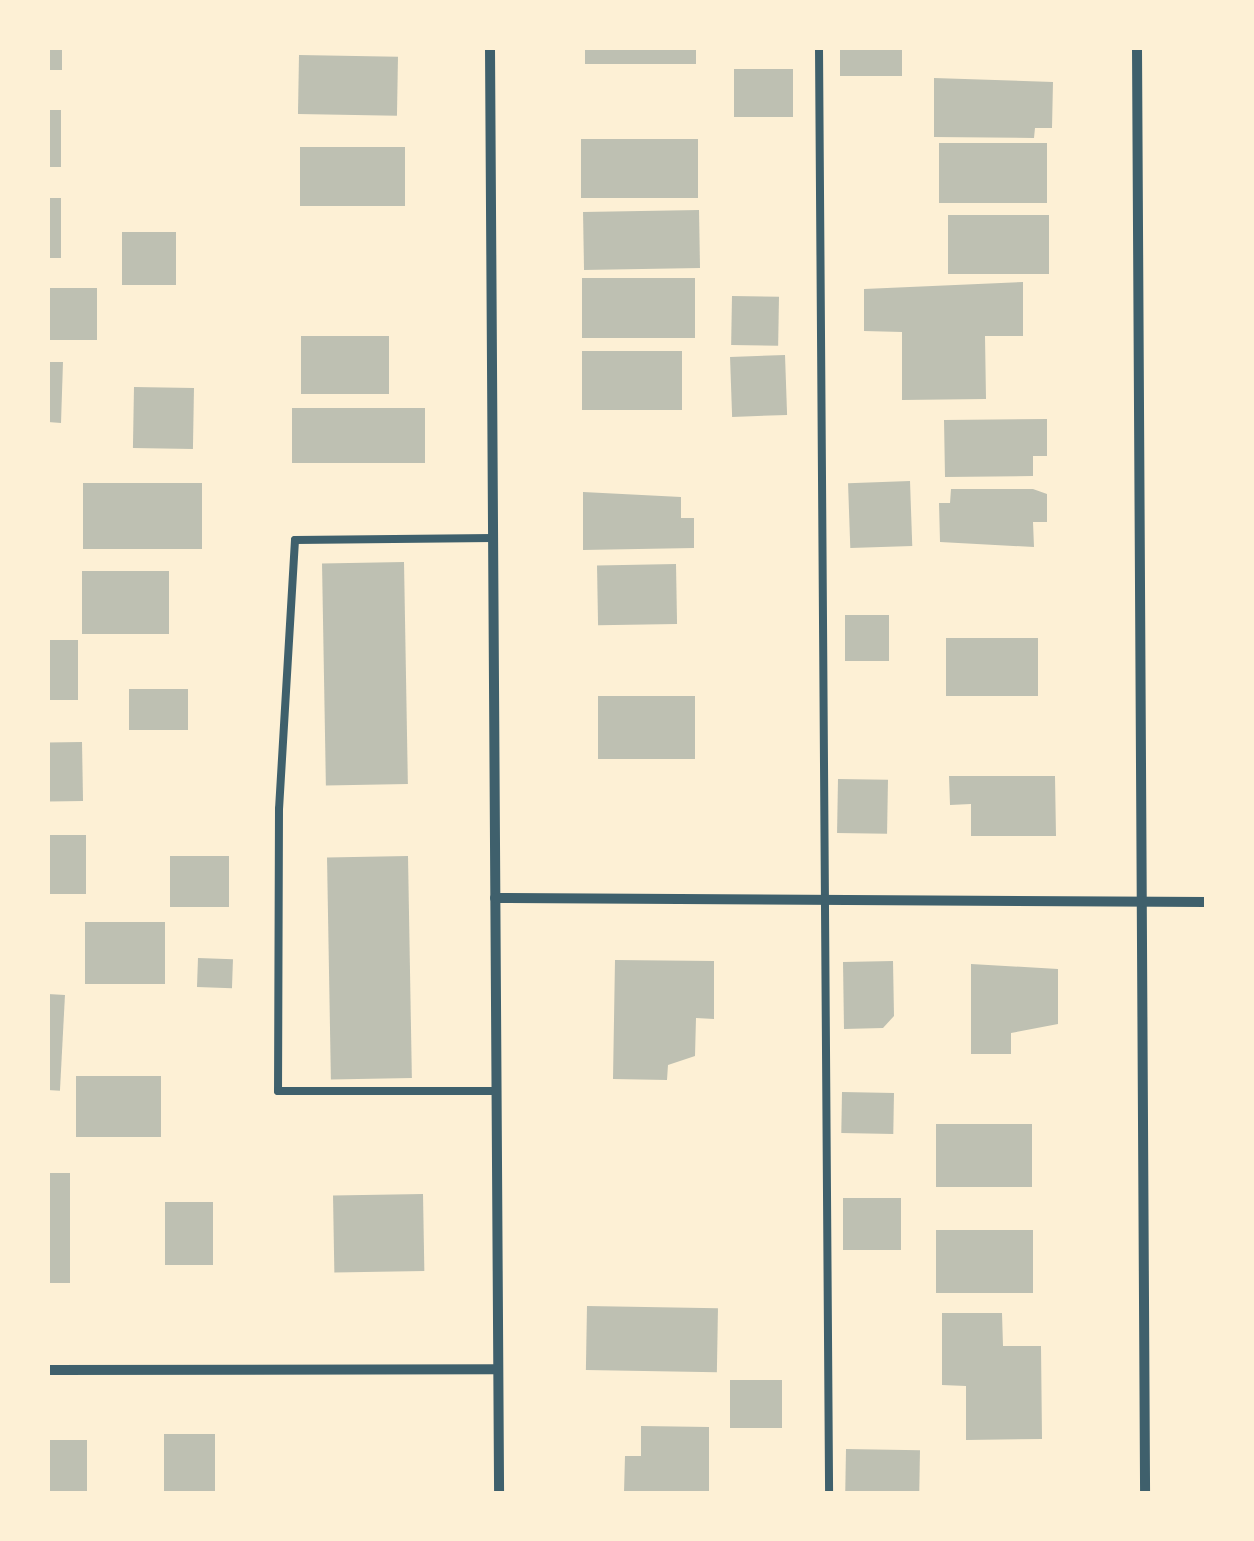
<!DOCTYPE html>
<style>
body{margin:0}
#map{position:relative;width:1254px;height:1541px;overflow:hidden;background:#fdf0d5;font-family:Literata,serif}
div>[style]{position:absolute}
.building>*{inset:0;background:#bec0b2;transform-origin:0 0}
.service>*{height:8px;margin:-4px;padding:0 4px;transform-origin:4px;border-radius:4px;background:#3f606c}
.minor>*{height:10px;margin:-5px;padding:0 5px;transform-origin:5px;border-radius:5px;background:#3f606c}
span{translate:-50% -50%;white-space:nowrap;text-align:center;line-height:1.15;-webkit-text-stroke:10px #fdf0d5;paint-order:stroke}
.frame{position:absolute;inset:0;border:50px solid #fdf0d5;pointer-events:none}
</style>
<div id="map">
<div class="building">
<div style="left:48px;top:48px;width:14px;height:22px"></div>
<div style="left:585px;top:48px;width:111px;height:16px"></div>
<div style="left:840px;top:48px;width:62px;height:28px"></div>
<div style="left:299px;top:55px;width:99px;height:59px;rotate:1deg"></div>
<div style="left:734px;top:69px;width:59px;height:48px"></div>
<div style="clip-path:polygon(934px 78px,1053px 82px,1052px 128px,1035px 128px,1034px 138px,934px 137px)"></div>
<div style="left:48px;top:110px;width:13px;height:57px"></div>
<div style="left:581px;top:139px;width:117px;height:59px"></div>
<div style="left:1047px;top:143px;width:60px;height:108px;rotate:90deg"></div>
<div style="left:300px;top:147px;width:105px;height:59px"></div>
<div style="left:48px;top:198px;width:13px;height:60px"></div>
<div style="left:699px;top:210px;width:58px;height:116px;rotate:89deg"></div>
<div style="left:948px;top:215px;width:101px;height:59px"></div>
<div style="left:122px;top:232px;width:54px;height:53px"></div>
<div style="left:695px;top:278px;width:60px;height:113px;rotate:90deg"></div>
<div style="clip-path:polygon(1023px 282px,1023px 336px,985px 336px,986px 399px,902px 400px,902px 332px,864px 331px,864px 289px)"></div>
<div style="left:48px;top:288px;width:49px;height:52px"></div>
<div style="left:732px;top:296px;width:47px;height:49px;rotate:1deg"></div>
<div style="left:389px;top:336px;width:58px;height:88px;rotate:90deg"></div>
<div style="left:582px;top:351px;width:100px;height:59px"></div>
<div style="left:785px;top:355px;width:60px;height:55px;rotate:88deg"></div>
<div style="clip-path:polygon(48px 362px,63px 362px,61px 423px,48px 422px)"></div>
<div style="left:134px;top:387px;width:60px;height:61px;rotate:1deg"></div>
<div style="left:292px;top:408px;width:133px;height:55px"></div>
<div style="clip-path:polygon(1047px 419px,1047px 456px,1033px 456px,1033px 476px,945px 477px,944px 420px)"></div>
<div style="left:910px;top:481px;width:65px;height:62px;rotate:88deg"></div>
<div style="left:83px;top:483px;width:119px;height:66px"></div>
<div style="clip-path:polygon(951px 489px,1033px 489px,1047px 494px,1047px 522px,1033px 522px,1034px 547px,940px 542px,939px 503px,950px 503px)"></div>
<div style="clip-path:polygon(583px 492px,681px 497px,681px 518px,694px 518px,694px 548px,583px 550px)"></div>
<div style="left:404px;top:562px;width:222px;height:82px;rotate:89deg"></div>
<div style="left:676px;top:564px;width:60px;height:79px;rotate:89deg"></div>
<div style="left:82px;top:571px;width:87px;height:63px"></div>
<div style="left:845px;top:615px;width:44px;height:46px"></div>
<div style="left:946px;top:638px;width:92px;height:58px"></div>
<div style="left:48px;top:640px;width:30px;height:60px"></div>
<div style="left:129px;top:689px;width:59px;height:41px"></div>
<div style="left:695px;top:696px;width:63px;height:97px;rotate:90deg"></div>
<div style="left:82px;top:742px;width:59px;height:34px;rotate:89deg"></div>
<div style="clip-path:polygon(949px 776px,1055px 776px,1056px 836px,971px 836px,971px 804px,950px 805px)"></div>
<div style="left:838px;top:779px;width:50px;height:54px;rotate:1deg"></div>
<div style="left:48px;top:835px;width:38px;height:59px"></div>
<div style="left:170px;top:856px;width:59px;height:51px"></div>
<div style="left:408px;top:856px;width:222px;height:81px;rotate:89deg"></div>
<div style="left:85px;top:922px;width:80px;height:62px"></div>
<div style="left:198px;top:958px;width:35px;height:29px;rotate:2deg"></div>
<div style="clip-path:polygon(615px 960px,714px 961px,714px 1019px,696px 1018px,695px 1056px,668px 1065px,667px 1080px,613px 1079px)"></div>
<div style="clip-path:polygon(893px 961px,894px 1016px,883px 1028px,844px 1029px,843px 962px)"></div>
<div style="clip-path:polygon(971px 964px,1058px 969px,1058px 1024px,1011px 1033px,1011px 1054px,971px 1054px)"></div>
<div style="left:48px;top:994px;width:17px;height:96px;rotate:3deg"></div>
<div style="left:76px;top:1076px;width:85px;height:61px"></div>
<div style="left:842px;top:1092px;width:52px;height:41px;rotate:1deg"></div>
<div style="left:936px;top:1124px;width:96px;height:63px"></div>
<div style="left:48px;top:1173px;width:22px;height:110px"></div>
<div style="left:423px;top:1194px;width:77px;height:90px;rotate:89deg"></div>
<div style="left:843px;top:1198px;width:58px;height:52px"></div>
<div style="left:165px;top:1202px;width:48px;height:63px"></div>
<div style="left:936px;top:1230px;width:97px;height:63px"></div>
<div style="left:587px;top:1306px;width:131px;height:64px;rotate:1deg"></div>
<div style="clip-path:polygon(942px 1313px,1002px 1313px,1003px 1346px,1041px 1346px,1042px 1439px,966px 1440px,966px 1386px,942px 1385px)"></div>
<div style="left:730px;top:1380px;width:52px;height:48px"></div>
<div style="clip-path:polygon(641px 1426px,709px 1427px,709px 1493px,624px 1492px,625px 1456px,641px 1456px)"></div>
<div style="left:164px;top:1434px;width:51px;height:60px"></div>
<div style="left:48px;top:1440px;width:39px;height:54px"></div>
<div style="left:846px;top:1449px;width:74px;height:45px;rotate:1deg"></div>
</div>
<div class="service">
<div style="left:819px;top:48px;width:1446px;rotate:89.6deg"></div>
<div style="left:493px;top:538px;width:198px;rotate:179.4deg"></div>
<div style="left:295px;top:540px;width:269px;rotate:93.4deg"></div>
<div style="left:279px;top:809px;width:282px;rotate:90.2deg"></div>
<div style="left:278px;top:1091px;width:218px"></div>
</div>
<div class="minor">
<div style="left:490px;top:48px;width:1446px;rotate:89.64deg"></div>
<div style="left:1137px;top:48px;width:1446px;rotate:89.68deg"></div>
<div style="left:495px;top:898px;width:711px;rotate:0.32deg"></div>
<div style="left:48px;top:1370px;width:450px;rotate:-0.1deg"></div>
</div>
<div class="frame"></div>
</div>
